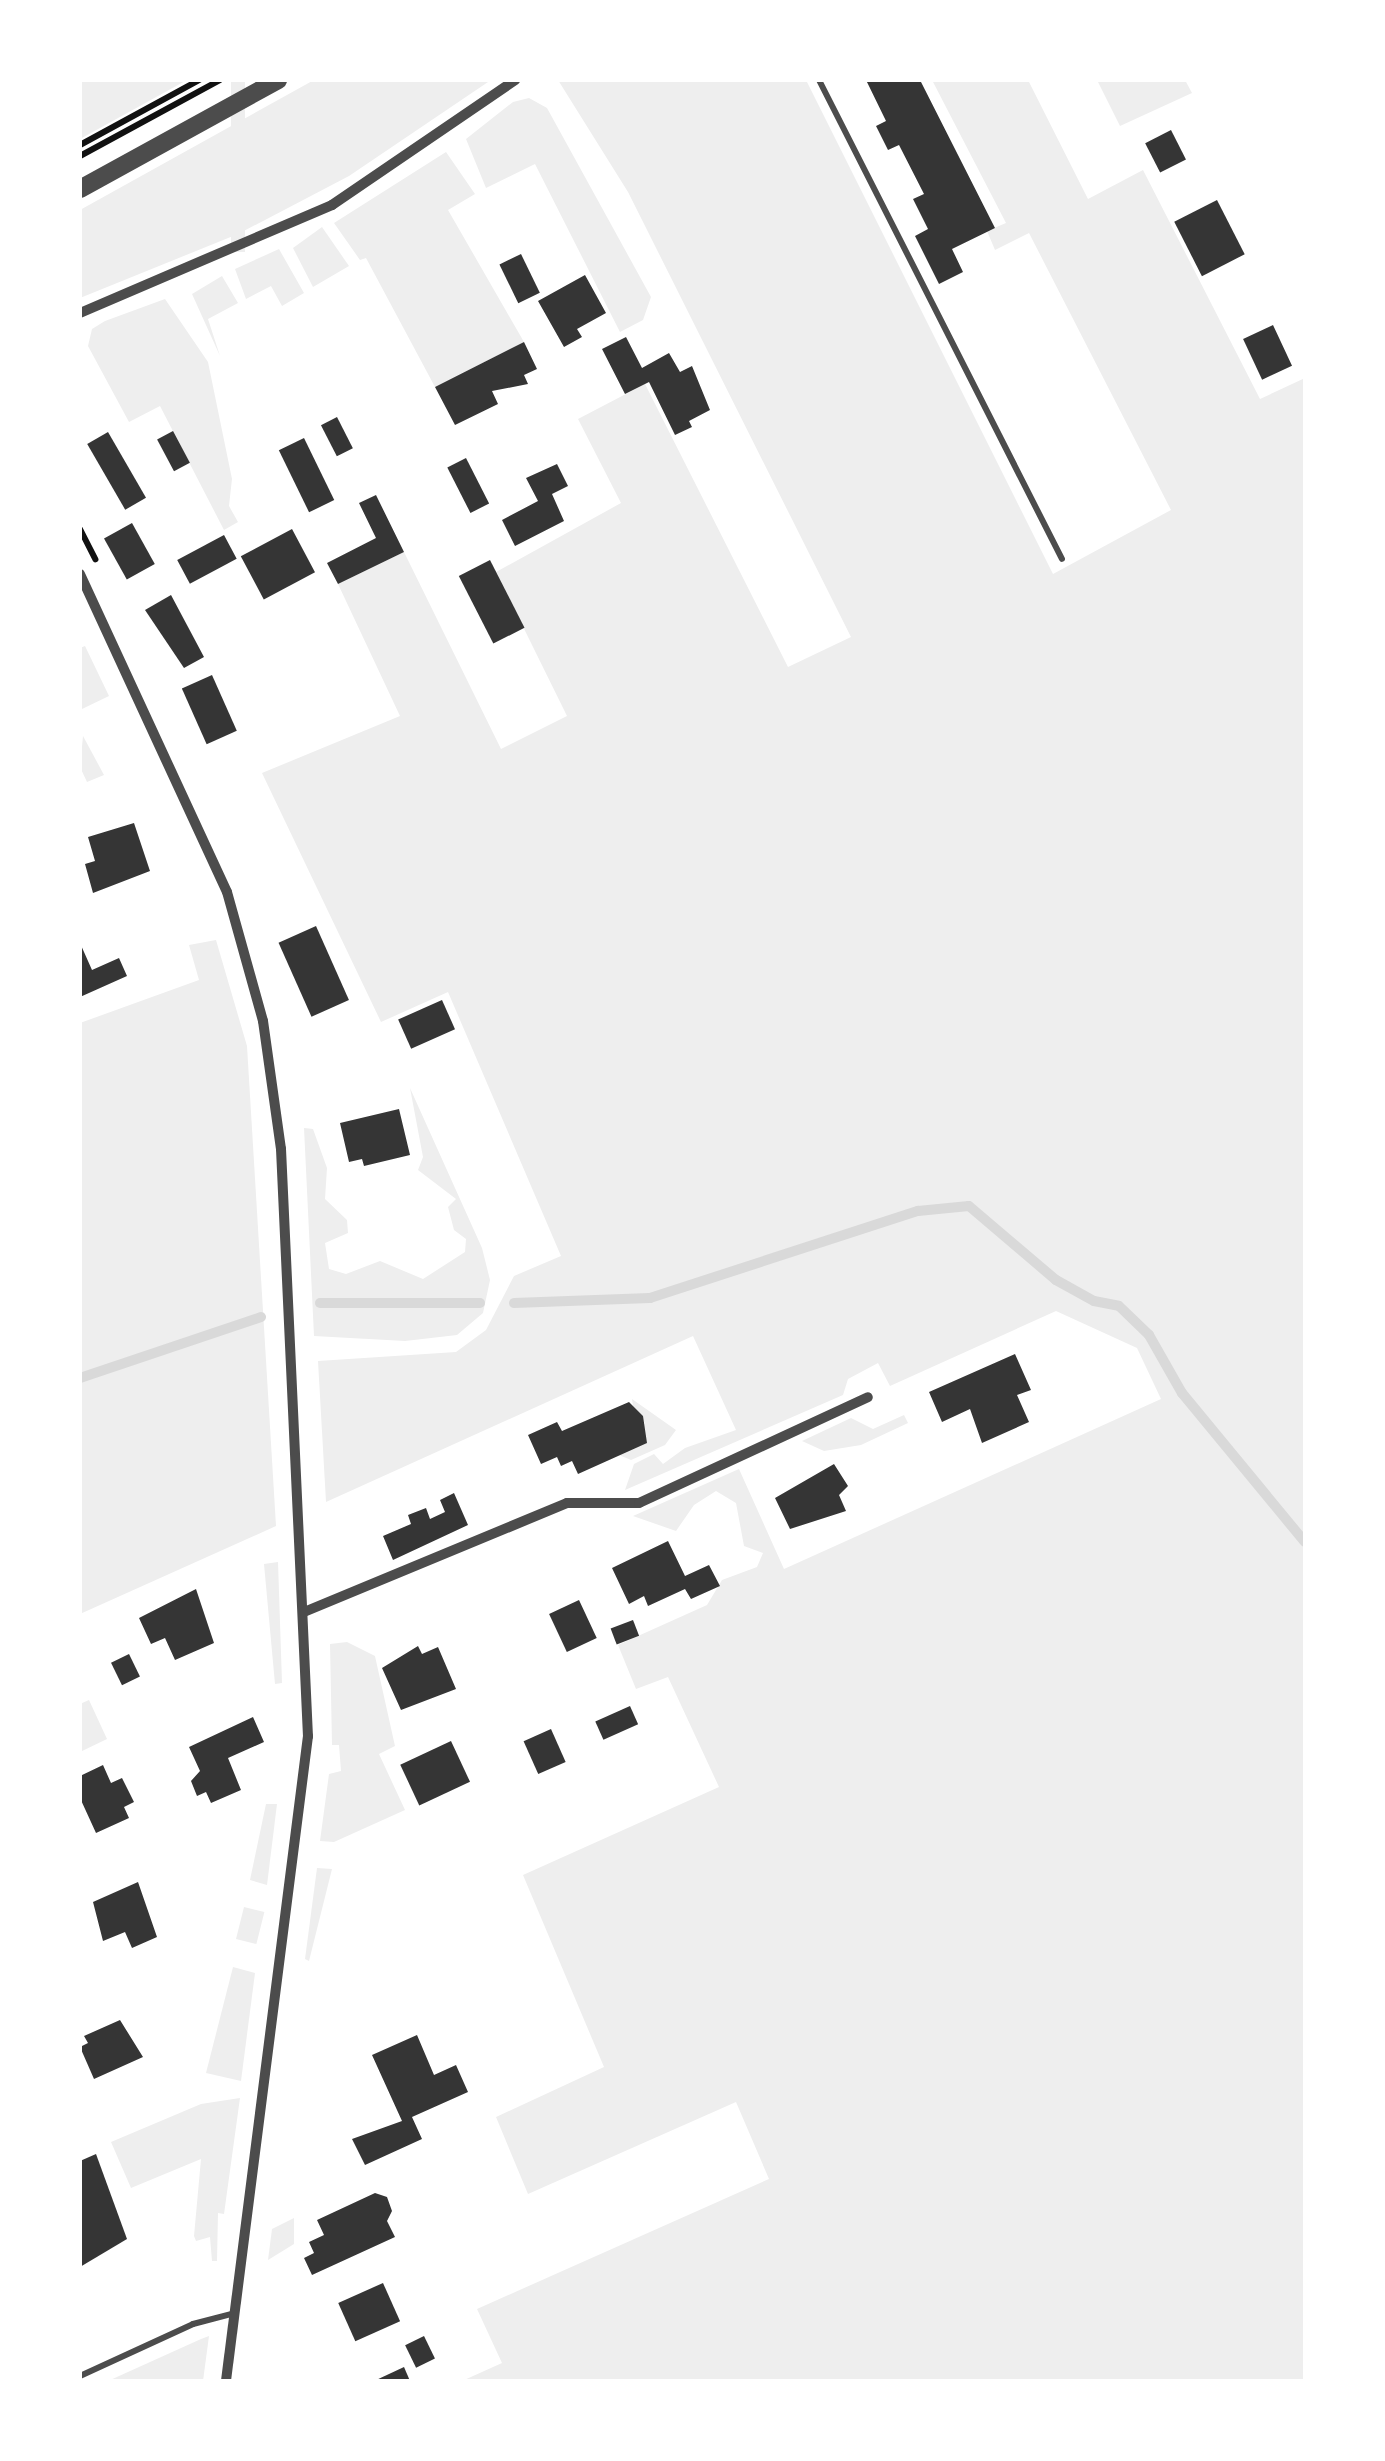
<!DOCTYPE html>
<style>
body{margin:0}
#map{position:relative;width:1385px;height:2461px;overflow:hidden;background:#fff;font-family:"Noto Sans",sans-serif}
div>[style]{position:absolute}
.green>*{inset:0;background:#eee;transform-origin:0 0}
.stream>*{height:10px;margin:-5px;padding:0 5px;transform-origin:5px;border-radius:5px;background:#d9d9d9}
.building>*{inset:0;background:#353535;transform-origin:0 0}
.path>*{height:6px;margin:-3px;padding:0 3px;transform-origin:3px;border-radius:3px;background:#111}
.service>*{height:6px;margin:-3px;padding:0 3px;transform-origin:3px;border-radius:3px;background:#4c4c4c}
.minor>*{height:10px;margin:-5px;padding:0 5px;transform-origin:5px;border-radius:5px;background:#4c4c4c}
.tertiary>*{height:18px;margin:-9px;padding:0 9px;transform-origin:9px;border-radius:9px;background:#4c4c4c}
span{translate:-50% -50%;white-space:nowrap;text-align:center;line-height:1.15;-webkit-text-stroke:10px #fff;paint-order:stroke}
.frame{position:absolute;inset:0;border:82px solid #fff;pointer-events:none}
</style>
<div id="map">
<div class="green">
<div style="clip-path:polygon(80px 80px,187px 80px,80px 139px)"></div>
<div style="left:231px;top:80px;width:14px;height:172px"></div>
<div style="clip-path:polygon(314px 80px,491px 80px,349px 176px,238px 234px,80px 298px,80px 210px)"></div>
<div style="clip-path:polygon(558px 80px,806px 80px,1053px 574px,1171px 510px,1029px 233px,995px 250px,987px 231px,1006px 223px,932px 80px,1028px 80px,1088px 199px,1143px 170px,1260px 399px,1305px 378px,1305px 2381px,462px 2381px,502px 2363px,477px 2309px,769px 2179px,736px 2102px,528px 2194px,496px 2117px,604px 2067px,523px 1875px,719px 1787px,668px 1677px,636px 1689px,618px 1645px,707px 1605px,722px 1580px,757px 1567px,763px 1553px,744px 1546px,736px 1503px,716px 1491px,694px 1505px,676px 1531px,633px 1516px,739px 1469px,784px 1569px,1161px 1399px,1137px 1348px,1056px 1311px,890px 1386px,878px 1363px,848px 1379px,843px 1395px,625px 1490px,634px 1464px,654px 1454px,663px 1464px,685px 1448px,736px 1430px,693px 1336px,326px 1502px,318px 1361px,456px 1352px,486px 1330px,514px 1276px,561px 1256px,448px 992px,381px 1022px,262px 773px,400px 716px,338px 584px,404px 552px,501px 749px,567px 716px,496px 572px,621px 503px,578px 419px,645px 384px,788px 667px,851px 637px,628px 192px)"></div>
<div style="clip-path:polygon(1097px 80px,1185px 80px,1192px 93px,1120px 126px)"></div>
<div style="clip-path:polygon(529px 98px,547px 108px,651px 297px,643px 320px,620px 332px,535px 164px,486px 188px,466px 139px,513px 102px)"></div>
<div style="clip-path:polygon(446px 152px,475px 194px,448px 210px,524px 342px,435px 387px,366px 258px,360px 260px,334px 223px)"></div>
<div style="clip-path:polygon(322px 227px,349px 266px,313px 287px,293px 248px)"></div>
<div style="clip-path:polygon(279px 249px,304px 293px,282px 306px,271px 286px,246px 299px,235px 269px)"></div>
<div style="clip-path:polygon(222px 276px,238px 303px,208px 319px,220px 356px,192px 294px)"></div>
<div style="clip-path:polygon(165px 299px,208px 362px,232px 479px,229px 506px,238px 522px,224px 530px,160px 406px,129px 422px,88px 346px,92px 329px,105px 321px)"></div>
<div style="clip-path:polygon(85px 646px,109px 696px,82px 709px,80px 648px)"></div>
<div style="clip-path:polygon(83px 736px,104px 775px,87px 782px,80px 767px)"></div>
<div style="clip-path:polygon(216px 940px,247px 1046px,276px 1526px,80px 1614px,80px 1023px,199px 980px,189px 945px)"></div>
<div style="clip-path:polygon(410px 1088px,482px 1248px,490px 1280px,483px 1313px,457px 1335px,405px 1341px,314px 1336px,304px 1128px,313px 1129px,327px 1168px,325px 1199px,347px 1220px,348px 1233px,325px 1243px,329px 1269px,346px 1274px,380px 1261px,423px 1279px,465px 1252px,466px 1239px,454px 1230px,448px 1207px,456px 1199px,418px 1170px,423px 1157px)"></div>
<div style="clip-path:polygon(632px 1399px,676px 1430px,665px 1445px,631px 1460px,619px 1455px,645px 1423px,634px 1413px)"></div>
<div style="clip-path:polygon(904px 1415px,908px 1423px,861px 1445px,824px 1451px,802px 1441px,851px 1418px,873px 1429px)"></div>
<div style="clip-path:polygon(278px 1562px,282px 1683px,275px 1684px,264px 1564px)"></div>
<div style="clip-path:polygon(347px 1642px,375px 1656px,395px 1746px,379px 1754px,405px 1810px,334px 1842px,320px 1841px,329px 1774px,341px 1771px,339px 1745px,332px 1745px,330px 1644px)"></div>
<div style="clip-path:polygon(89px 1700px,107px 1739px,80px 1752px,80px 1704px)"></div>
<div style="clip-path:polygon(266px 1804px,277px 1804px,267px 1885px,250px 1880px)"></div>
<div style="clip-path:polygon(317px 1868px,332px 1869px,309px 1961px,305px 1959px)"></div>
<div style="left:244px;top:1907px;width:21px;height:33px;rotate:14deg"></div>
<div style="clip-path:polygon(233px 1967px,255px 1973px,241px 2081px,206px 2073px)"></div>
<div style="clip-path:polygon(240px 2098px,224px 2214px,218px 2213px,217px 2261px,212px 2261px,210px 2237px,196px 2241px,194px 2236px,201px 2159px,131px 2188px,111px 2142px,201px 2104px)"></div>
<div style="clip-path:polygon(294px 2218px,294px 2244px,268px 2260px,272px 2229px)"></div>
<div style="clip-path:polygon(209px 2336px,203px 2381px,108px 2381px,201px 2339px)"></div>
</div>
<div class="stream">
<div style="left:320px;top:1303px;width:160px"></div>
<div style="left:514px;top:1303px;width:136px;rotate:-2.1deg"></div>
<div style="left:650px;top:1298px;width:282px;rotate:-18deg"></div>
<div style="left:918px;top:1211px;width:51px;rotate:-5.6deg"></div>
<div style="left:969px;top:1206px;width:114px;rotate:40.4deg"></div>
<div style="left:1056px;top:1280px;width:43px;rotate:28.9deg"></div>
<div style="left:1094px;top:1301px;width:25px;rotate:11deg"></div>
<div style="left:1119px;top:1306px;width:42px;rotate:44deg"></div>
<div style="left:1149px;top:1335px;width:67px;rotate:60.4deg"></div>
<div style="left:1182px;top:1393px;width:193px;rotate:50.5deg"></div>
<div style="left:80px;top:1378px;width:191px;rotate:-18.6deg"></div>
</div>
<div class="building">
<div style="clip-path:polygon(866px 80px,920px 80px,995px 228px,952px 249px,963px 272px,939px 284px,915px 236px,928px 229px,913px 199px,924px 194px,899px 145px,888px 150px,876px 126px,886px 121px)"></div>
<div style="left:1171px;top:130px;width:33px;height:29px;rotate:63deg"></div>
<div style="left:1217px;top:200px;width:61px;height:48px;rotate:63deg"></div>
<div style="left:521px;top:254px;width:43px;height:24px;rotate:64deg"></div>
<div style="clip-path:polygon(585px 275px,606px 313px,577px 329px,582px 337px,564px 347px,538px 301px)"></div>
<div style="left:1273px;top:325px;width:45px;height:33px;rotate:65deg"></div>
<div style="clip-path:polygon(626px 337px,642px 368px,669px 353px,680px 372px,692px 366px,710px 410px,689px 421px,692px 427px,675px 435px,649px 382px,625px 394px,602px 349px)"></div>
<div style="clip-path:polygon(524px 342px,537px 369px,524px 375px,528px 384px,492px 391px,498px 404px,455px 425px,435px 387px)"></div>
<div style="left:337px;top:417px;width:35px;height:18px;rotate:63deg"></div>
<div style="left:173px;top:431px;width:36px;height:18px;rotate:62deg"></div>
<div style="left:108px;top:432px;width:76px;height:24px;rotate:60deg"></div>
<div style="left:304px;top:438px;width:69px;height:28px;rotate:64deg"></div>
<div style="left:466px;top:458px;width:51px;height:21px;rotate:63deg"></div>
<div style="clip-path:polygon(557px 464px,568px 486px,552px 494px,564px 521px,515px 546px,502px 520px,538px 501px,526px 478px)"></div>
<div style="clip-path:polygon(376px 495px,404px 552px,338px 584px,327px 563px,376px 538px,359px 503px)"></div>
<div style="left:132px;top:523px;width:47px;height:32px;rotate:61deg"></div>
<div style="left:292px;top:529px;width:49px;height:58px;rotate:62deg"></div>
<div style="left:224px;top:535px;width:27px;height:53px;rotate:62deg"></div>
<div style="left:490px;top:560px;width:76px;height:35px;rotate:63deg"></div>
<div style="clip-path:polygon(171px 595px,204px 657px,184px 668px,145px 610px)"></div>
<div style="left:212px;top:675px;width:61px;height:33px;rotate:66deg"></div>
<div style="clip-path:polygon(134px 823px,150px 871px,93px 893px,85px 864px,95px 861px,88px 837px)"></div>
<div style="left:316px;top:926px;width:81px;height:41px;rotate:66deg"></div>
<div style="clip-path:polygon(80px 943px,92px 970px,119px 958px,127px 976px,80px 997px)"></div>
<div style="left:442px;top:1000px;width:32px;height:48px;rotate:66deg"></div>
<div style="clip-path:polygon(399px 1109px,410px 1155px,364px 1166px,362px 1159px,349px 1162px,340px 1123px)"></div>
<div style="clip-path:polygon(1015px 1354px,1031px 1390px,1017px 1395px,1029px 1422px,982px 1443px,970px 1409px,942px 1422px,929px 1392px)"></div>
<div style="clip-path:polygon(629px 1402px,643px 1416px,647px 1443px,578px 1474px,572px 1461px,561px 1466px,557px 1457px,541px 1464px,528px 1435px,557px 1422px,562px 1431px)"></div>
<div style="clip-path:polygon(834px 1464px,848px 1486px,839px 1495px,846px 1511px,790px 1529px,775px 1498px)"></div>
<div style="clip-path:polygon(454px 1493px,468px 1525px,393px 1560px,383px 1536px,411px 1524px,408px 1515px,426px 1508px,430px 1519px,445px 1512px,440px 1500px)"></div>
<div style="clip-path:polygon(668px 1541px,685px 1576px,709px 1565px,720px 1586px,691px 1599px,685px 1589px,648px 1606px,644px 1596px,629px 1604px,612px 1568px)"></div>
<div style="clip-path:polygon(196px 1589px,214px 1643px,175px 1660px,165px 1638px,151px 1644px,139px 1618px)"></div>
<div style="left:579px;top:1600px;width:42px;height:33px;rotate:65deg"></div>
<div style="left:633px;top:1620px;width:17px;height:24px;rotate:69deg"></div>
<div style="clip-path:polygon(418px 1646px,422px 1654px,438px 1647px,456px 1689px,401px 1710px,382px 1668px)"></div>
<div style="left:129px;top:1654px;width:25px;height:20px;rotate:64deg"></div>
<div style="left:630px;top:1706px;width:20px;height:38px;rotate:66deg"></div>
<div style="clip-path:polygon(253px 1717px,264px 1742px,228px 1758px,241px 1790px,211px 1803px,206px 1792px,197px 1796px,191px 1781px,200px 1771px,189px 1747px)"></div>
<div style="left:551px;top:1729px;width:36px;height:30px;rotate:66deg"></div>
<div style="left:451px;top:1741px;width:45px;height:56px;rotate:65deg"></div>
<div style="clip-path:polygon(103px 1765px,111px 1783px,122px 1778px,134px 1802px,124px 1807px,129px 1818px,96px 1833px,80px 1798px,80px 1776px)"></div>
<div style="clip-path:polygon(138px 1882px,157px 1937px,132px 1948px,125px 1932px,103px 1941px,93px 1902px)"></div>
<div style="clip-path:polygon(120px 2020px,143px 2057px,94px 2079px,80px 2047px,88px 2043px,84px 2036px)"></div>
<div style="clip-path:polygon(417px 2035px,434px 2075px,456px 2065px,468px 2092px,412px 2117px,422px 2139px,365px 2165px,352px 2139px,402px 2121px,372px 2055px)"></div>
<div style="clip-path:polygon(96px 2154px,127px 2239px,80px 2267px,80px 2161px)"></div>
<div style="clip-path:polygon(375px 2193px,387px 2197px,392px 2211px,387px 2221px,395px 2237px,312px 2275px,304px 2258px,314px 2253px,309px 2242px,324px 2235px,317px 2220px)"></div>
<div style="left:383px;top:2283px;width:42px;height:49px;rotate:66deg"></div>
<div style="left:424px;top:2336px;width:25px;height:21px;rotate:64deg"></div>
<div style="clip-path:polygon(404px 2367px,410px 2381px,374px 2381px)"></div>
</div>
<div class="path">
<div style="left:80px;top:145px;width:136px;rotate:-28.6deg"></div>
<div style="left:80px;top:156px;width:159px;rotate:-28.5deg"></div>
<div style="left:80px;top:529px;width:34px;rotate:63deg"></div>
</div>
<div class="service">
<div style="left:819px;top:80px;width:537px;rotate:63.1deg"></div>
<div style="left:80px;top:2376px;width:124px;rotate:-24.7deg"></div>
<div style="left:193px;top:2324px;width:43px;rotate:-14.7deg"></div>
</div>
<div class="minor">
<div style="left:80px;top:313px;width:274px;rotate:-23.2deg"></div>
<div style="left:332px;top:205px;width:222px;rotate:-34.3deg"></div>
<div style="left:80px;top:574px;width:350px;rotate:65.2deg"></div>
<div style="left:227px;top:892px;width:134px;rotate:74.4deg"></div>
<div style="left:263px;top:1021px;width:129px;rotate:82deg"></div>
<div style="left:281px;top:1149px;width:588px;rotate:87.37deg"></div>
<div style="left:308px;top:1736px;width:650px;rotate:97.25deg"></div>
<div style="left:304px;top:1612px;width:285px;rotate:-22.5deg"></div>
<div style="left:567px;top:1503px;width:72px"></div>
<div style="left:639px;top:1503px;width:252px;rotate:-24.8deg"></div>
</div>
<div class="tertiary">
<div style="left:80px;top:189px;width:226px;rotate:-28.8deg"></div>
</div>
<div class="frame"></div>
</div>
